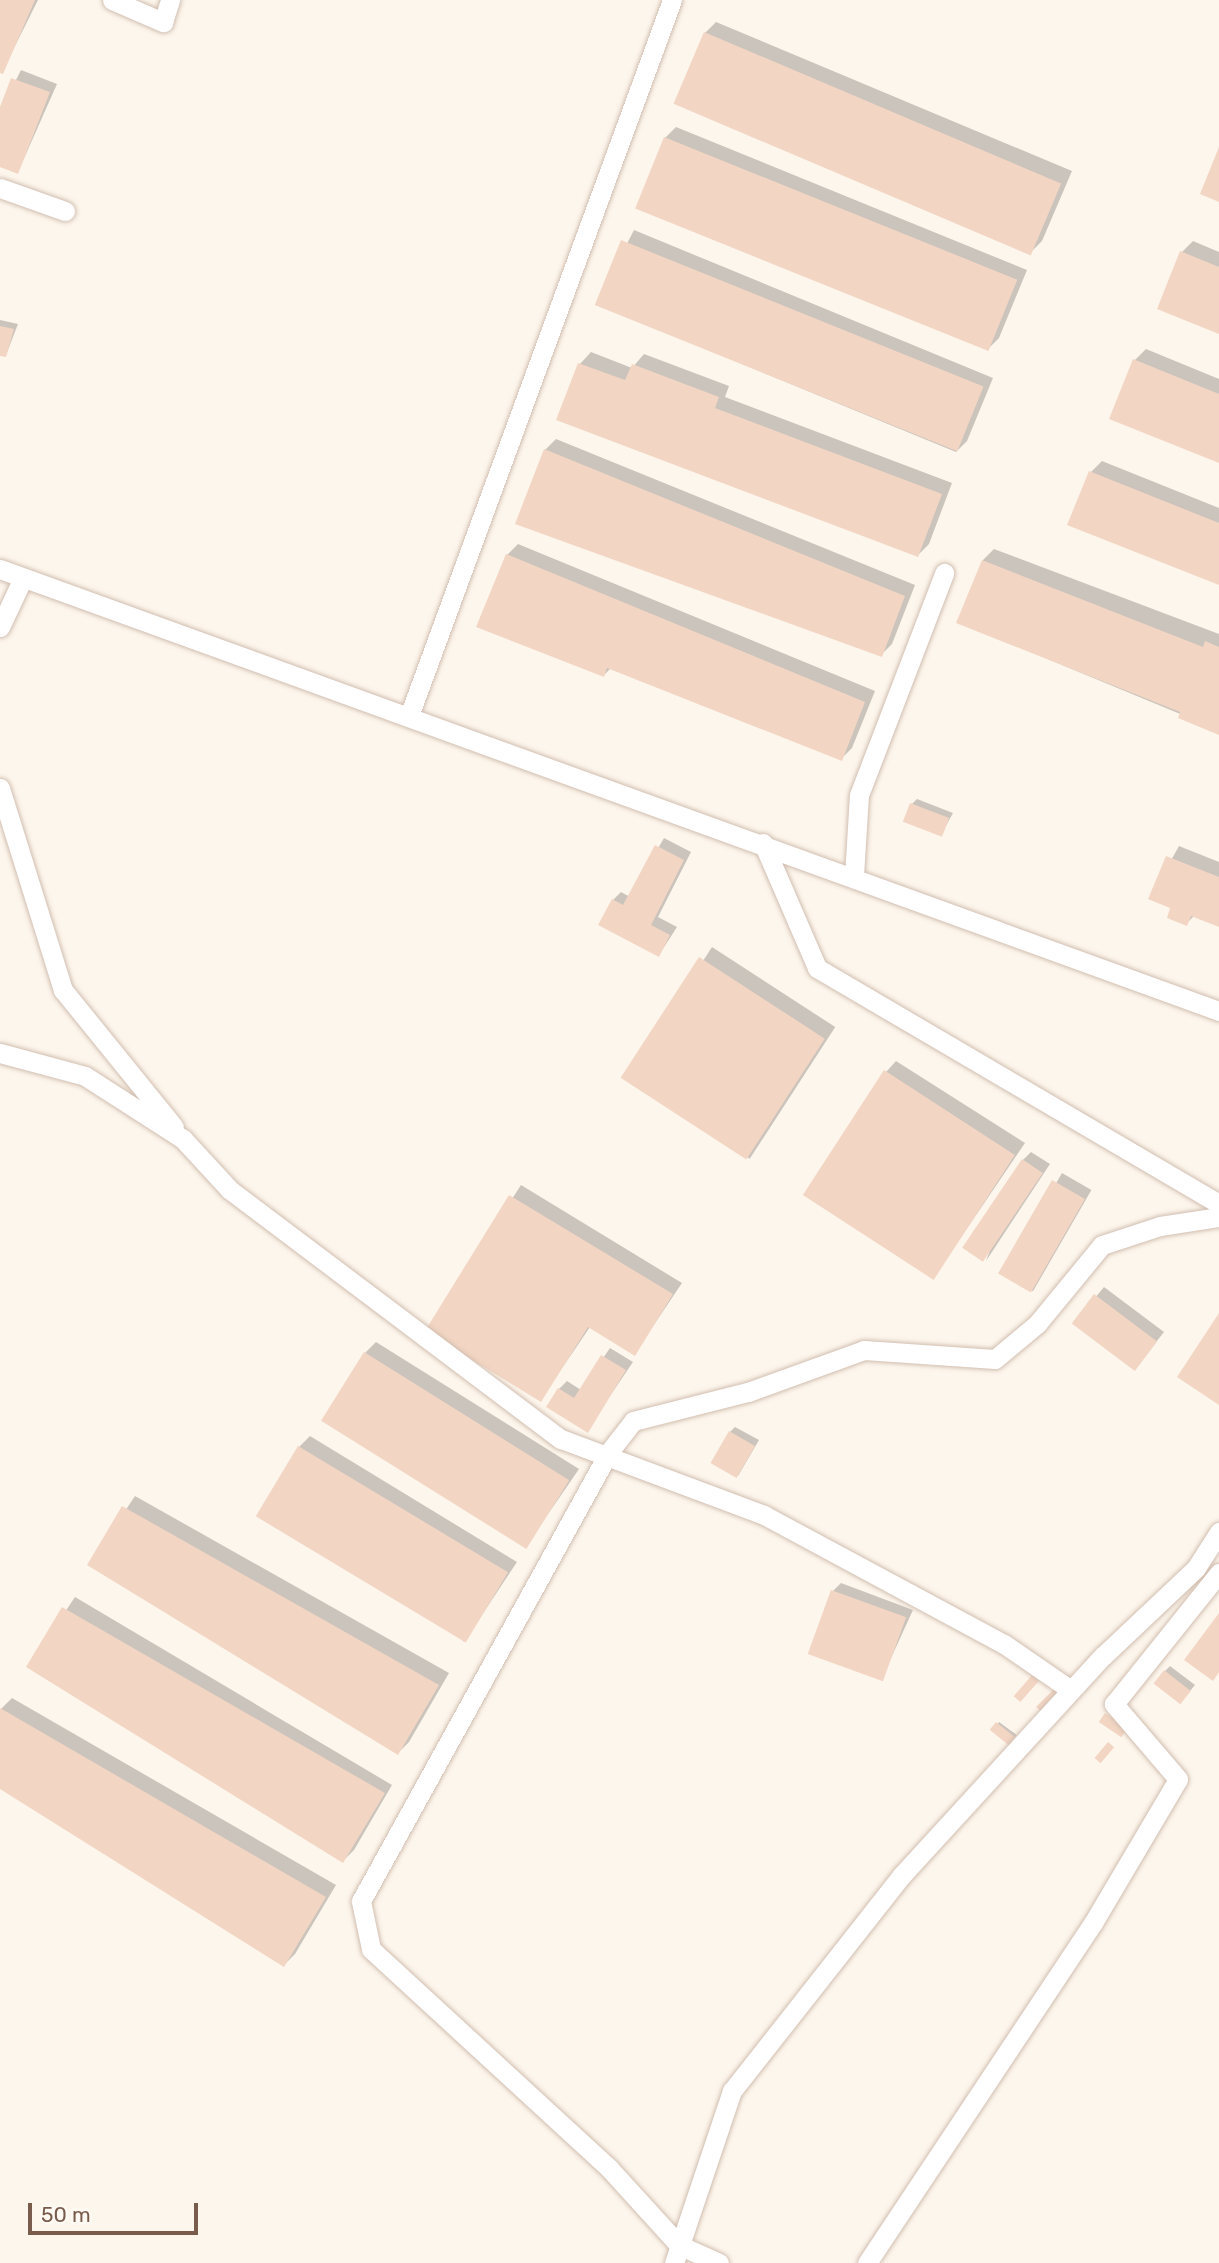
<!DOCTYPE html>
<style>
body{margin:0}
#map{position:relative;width:1219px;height:2263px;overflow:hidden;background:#fdf6ec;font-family:Rubik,sans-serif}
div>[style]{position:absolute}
.shadow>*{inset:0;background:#0003;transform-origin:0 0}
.building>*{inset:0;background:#f3d5c3;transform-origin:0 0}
.roads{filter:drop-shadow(0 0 2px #d1beb0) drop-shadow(0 0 2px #d1beb0)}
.street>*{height:19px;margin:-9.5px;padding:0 9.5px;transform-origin:9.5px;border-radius:9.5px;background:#fff}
span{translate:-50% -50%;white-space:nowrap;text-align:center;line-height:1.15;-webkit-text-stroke:6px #fffaf3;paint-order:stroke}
.scale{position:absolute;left:28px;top:2203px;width:170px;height:32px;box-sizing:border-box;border:4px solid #7a5c4d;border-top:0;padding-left:9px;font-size:21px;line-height:24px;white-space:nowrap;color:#7a5c4d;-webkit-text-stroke:5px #fffaf3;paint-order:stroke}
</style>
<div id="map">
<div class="shadow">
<div style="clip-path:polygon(0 0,38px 0,2px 72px,0 71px)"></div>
<div style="clip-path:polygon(716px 22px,1072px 171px,1042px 241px,1031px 252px,705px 33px)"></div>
<div style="clip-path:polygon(21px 70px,57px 84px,18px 172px,0 165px,0 112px)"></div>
<div style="clip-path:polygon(676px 127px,1027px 270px,999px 338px,988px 349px,665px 138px)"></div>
<div style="clip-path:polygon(634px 230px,993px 378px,967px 441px,956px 452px,596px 304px)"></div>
<div style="clip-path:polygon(1193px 241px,1219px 252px,1219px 332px,1182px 252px)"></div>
<div style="clip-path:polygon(0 320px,18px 324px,6px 355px,0 354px)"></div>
<div style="clip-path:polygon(1146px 349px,1219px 379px,1219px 462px,1135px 360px)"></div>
<div style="clip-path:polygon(591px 352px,632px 368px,644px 354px,729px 386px,725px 397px,952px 483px,929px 544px,918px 555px,558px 419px,580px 364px)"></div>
<div style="clip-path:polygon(556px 439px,915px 585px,892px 644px,881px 655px,517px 523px,545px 450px)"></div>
<div style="clip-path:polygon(1102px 461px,1219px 508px,1219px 583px,1091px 472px)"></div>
<div style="clip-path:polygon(518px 544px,875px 691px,852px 748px,841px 759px,611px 668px,604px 675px,507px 555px)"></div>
<div style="clip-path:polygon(994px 549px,1219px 634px,1219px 730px,958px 622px,983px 560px)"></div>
<div style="clip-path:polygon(917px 799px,953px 813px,941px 835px,912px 804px)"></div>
<div style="clip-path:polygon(664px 838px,691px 852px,658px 917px,677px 927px,659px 955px,613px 900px,621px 892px,630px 897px)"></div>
<div style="clip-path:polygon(1179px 846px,1219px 862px,1219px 926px,1194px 916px,1186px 924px,1172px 907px,1150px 898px)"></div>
<div style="left:712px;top:947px;width:147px;height:157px;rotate:33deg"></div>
<div style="clip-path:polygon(896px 1061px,1025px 1143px,934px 1277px,886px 1072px)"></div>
<div style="clip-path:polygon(1031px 1152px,1050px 1164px,986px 1261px,1023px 1160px)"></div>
<div style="left:1062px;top:1173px;width:34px;height:117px;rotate:30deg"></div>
<div style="clip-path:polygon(521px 1185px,682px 1283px,635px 1353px,590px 1327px,541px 1399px,427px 1330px)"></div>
<div style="clip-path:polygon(1104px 1287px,1164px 1332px,1142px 1360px,1074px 1323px)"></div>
<div style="clip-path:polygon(376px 1342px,579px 1469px,526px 1546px,365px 1353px)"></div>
<div style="clip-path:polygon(610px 1348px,633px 1362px,587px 1430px,559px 1389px,567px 1381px,581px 1390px)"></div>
<div style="clip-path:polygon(735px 1427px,759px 1440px,738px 1476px,730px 1432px)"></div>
<div style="clip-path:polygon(310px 1436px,517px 1562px,464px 1642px,299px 1447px)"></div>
<div style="clip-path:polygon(135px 1496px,449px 1673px,409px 1742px,398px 1753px,89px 1565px)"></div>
<div style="clip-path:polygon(841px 1583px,913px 1610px,881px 1680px,833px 1591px)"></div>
<div style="clip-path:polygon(75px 1597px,392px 1785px,354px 1850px,343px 1861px,28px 1667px)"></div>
<div style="clip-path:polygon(1170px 1666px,1195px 1685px,1185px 1697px,1165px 1671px)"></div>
<div style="clip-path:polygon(12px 1698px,336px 1885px,295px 1954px,284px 1965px,0 1788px,0 1710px)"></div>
<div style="left:999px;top:1722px;width:22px;height:11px;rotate:36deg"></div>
</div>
<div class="building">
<div style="clip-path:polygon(0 0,35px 0,3px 74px,0 73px)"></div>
<div style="left:704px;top:32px;width:388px;height:78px;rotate:23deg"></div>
<div style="clip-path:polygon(11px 78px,50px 92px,18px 174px,0 167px,0 107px)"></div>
<div style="left:664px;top:137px;width:381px;height:77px;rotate:22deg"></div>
<div style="clip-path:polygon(1219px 147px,1219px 202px,1200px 194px)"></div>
<div style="left:621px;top:240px;width:391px;height:70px;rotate:22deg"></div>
<div style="clip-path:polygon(1180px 251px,1219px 267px,1219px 334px,1157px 309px)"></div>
<div style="clip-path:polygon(0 326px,14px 329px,6px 357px,0 356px)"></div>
<div style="clip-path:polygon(1133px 359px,1219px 394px,1219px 463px,1109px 419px)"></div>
<div style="clip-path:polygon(578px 363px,625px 380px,632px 364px,719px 397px,715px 408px,942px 494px,918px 557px,556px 420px)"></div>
<div style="clip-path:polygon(544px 449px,905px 596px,882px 657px,515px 524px)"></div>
<div style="clip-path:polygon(1089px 471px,1219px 523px,1219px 585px,1067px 525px)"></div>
<div style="clip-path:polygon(506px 554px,865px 702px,842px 761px,607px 668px,604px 677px,476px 627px)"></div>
<div style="clip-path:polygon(982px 560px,1203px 647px,1205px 641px,1219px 647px,1219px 735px,1178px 718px,1180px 712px,956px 623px)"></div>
<div style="left:910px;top:803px;width:42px;height:20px;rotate:21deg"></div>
<div style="clip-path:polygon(655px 845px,684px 860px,651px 925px,670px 935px,659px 957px,598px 925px,612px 899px,623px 905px)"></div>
<div style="clip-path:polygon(1166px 856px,1219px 877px,1219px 927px,1191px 916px,1187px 926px,1167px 918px,1170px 908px,1148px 899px)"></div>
<div style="left:699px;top:957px;width:150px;height:144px;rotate:33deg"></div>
<div style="left:884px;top:1070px;width:156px;height:149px;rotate:33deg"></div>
<div style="left:1022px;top:1159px;width:25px;height:107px;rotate:34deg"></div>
<div style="left:1052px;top:1180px;width:38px;height:108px;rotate:30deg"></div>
<div style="clip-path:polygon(509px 1195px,673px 1294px,635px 1356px,588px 1327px,541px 1402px,425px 1331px)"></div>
<div style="left:1094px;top:1294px;width:79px;height:37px;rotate:37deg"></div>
<div style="clip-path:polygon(1219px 1313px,1219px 1405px,1177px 1377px)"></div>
<div style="left:364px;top:1352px;width:242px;height:81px;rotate:32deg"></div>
<div style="clip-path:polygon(601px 1355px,626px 1370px,588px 1433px,546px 1407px,558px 1388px,574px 1398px)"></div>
<div style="left:729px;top:1431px;width:30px;height:37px;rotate:30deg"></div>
<div style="left:298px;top:1446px;width:245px;height:82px;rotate:31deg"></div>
<div style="clip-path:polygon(122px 1506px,439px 1685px,398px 1755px,87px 1565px)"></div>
<div style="left:831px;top:1590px;width:80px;height:68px;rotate:20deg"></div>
<div style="clip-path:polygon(62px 1607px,385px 1793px,343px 1863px,26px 1667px)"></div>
<div style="clip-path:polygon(1219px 1613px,1219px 1672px,1213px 1681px,1184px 1660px)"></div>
<div style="left:1164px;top:1670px;width:34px;height:17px;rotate:38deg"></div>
<div style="left:1032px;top:1675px;width:9px;height:28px;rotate:41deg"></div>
<div style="left:1056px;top:1687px;width:11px;height:28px;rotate:45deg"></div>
<div style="clip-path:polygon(0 1708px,326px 1897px,284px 1967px,0 1789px)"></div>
<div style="left:1105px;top:1713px;width:27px;height:11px;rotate:34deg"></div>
<div style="left:996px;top:1722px;width:26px;height:10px;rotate:39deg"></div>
<div style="left:1108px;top:1742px;width:8px;height:21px;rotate:40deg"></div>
</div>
<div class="roads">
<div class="street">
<div style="left:112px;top:0;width:56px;rotate:23.3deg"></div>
<div style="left:163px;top:22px;width:23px;rotate:-72deg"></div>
<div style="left:0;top:188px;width:69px;rotate:19.5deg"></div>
<div style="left:0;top:569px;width:1297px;rotate:19.93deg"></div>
<div style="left:0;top:627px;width:54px;rotate:-64.9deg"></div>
<div style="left:409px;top:716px;width:763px;rotate:-69.83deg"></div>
<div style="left:0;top:788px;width:212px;rotate:72.7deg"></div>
<div style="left:63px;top:990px;width:176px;rotate:51deg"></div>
<div style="left:763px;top:843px;width:136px;rotate:66.6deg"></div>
<div style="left:817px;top:968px;width:466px;rotate:30.4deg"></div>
<div style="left:854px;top:876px;width:81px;rotate:-86.5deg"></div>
<div style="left:859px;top:795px;width:238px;rotate:-69deg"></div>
<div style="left:0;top:1053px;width:88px;rotate:15.1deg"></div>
<div style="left:85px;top:1076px;width:117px;rotate:32.7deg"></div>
<div style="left:183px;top:1139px;width:69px;rotate:47.3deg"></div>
<div style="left:230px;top:1190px;width:414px;rotate:37deg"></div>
<div style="left:561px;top:1439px;width:217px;rotate:20.5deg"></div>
<div style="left:764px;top:1515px;width:272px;rotate:28.3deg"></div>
<div style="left:1004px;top:1644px;width:81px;rotate:34.5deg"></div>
<div style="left:674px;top:2263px;width:182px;rotate:-71.4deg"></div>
<div style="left:732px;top:2091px;width:275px;rotate:-51.8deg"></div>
<div style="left:902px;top:1875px;width:297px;rotate:-47.5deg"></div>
<div style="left:1103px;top:1656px;width:128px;rotate:-43.4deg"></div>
<div style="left:1196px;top:1568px;width:43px;rotate:-57.4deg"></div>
<div style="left:719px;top:2263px;width:44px;rotate:-155.8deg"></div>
<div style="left:679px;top:2245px;width:104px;rotate:-132.3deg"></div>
<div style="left:609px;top:2168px;width:323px;rotate:-137.4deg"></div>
<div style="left:371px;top:1949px;width:49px;rotate:-101.8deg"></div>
<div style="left:361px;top:1901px;width:513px;rotate:-61.09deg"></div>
<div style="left:609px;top:1452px;width:39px;rotate:-52deg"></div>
<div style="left:633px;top:1421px;width:119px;rotate:-14.2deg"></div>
<div style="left:748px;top:1392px;width:123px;rotate:-19.9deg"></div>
<div style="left:864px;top:1350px;width:131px;rotate:3.9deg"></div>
<div style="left:995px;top:1359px;width:55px;rotate:-39.8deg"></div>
<div style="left:1037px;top:1324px;width:102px;rotate:-50.6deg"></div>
<div style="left:1102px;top:1245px;width:61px;rotate:-18.1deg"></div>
<div style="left:1160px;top:1226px;width:60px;rotate:-8.7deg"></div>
<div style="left:867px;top:2263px;width:408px;rotate:-56.4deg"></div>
<div style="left:1093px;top:1923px;width:167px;rotate:-59.4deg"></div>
<div style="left:1178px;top:1779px;width:99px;rotate:-130.5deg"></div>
<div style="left:1114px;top:1704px;width:168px;rotate:-51.3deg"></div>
</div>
</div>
<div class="scale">50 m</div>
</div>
